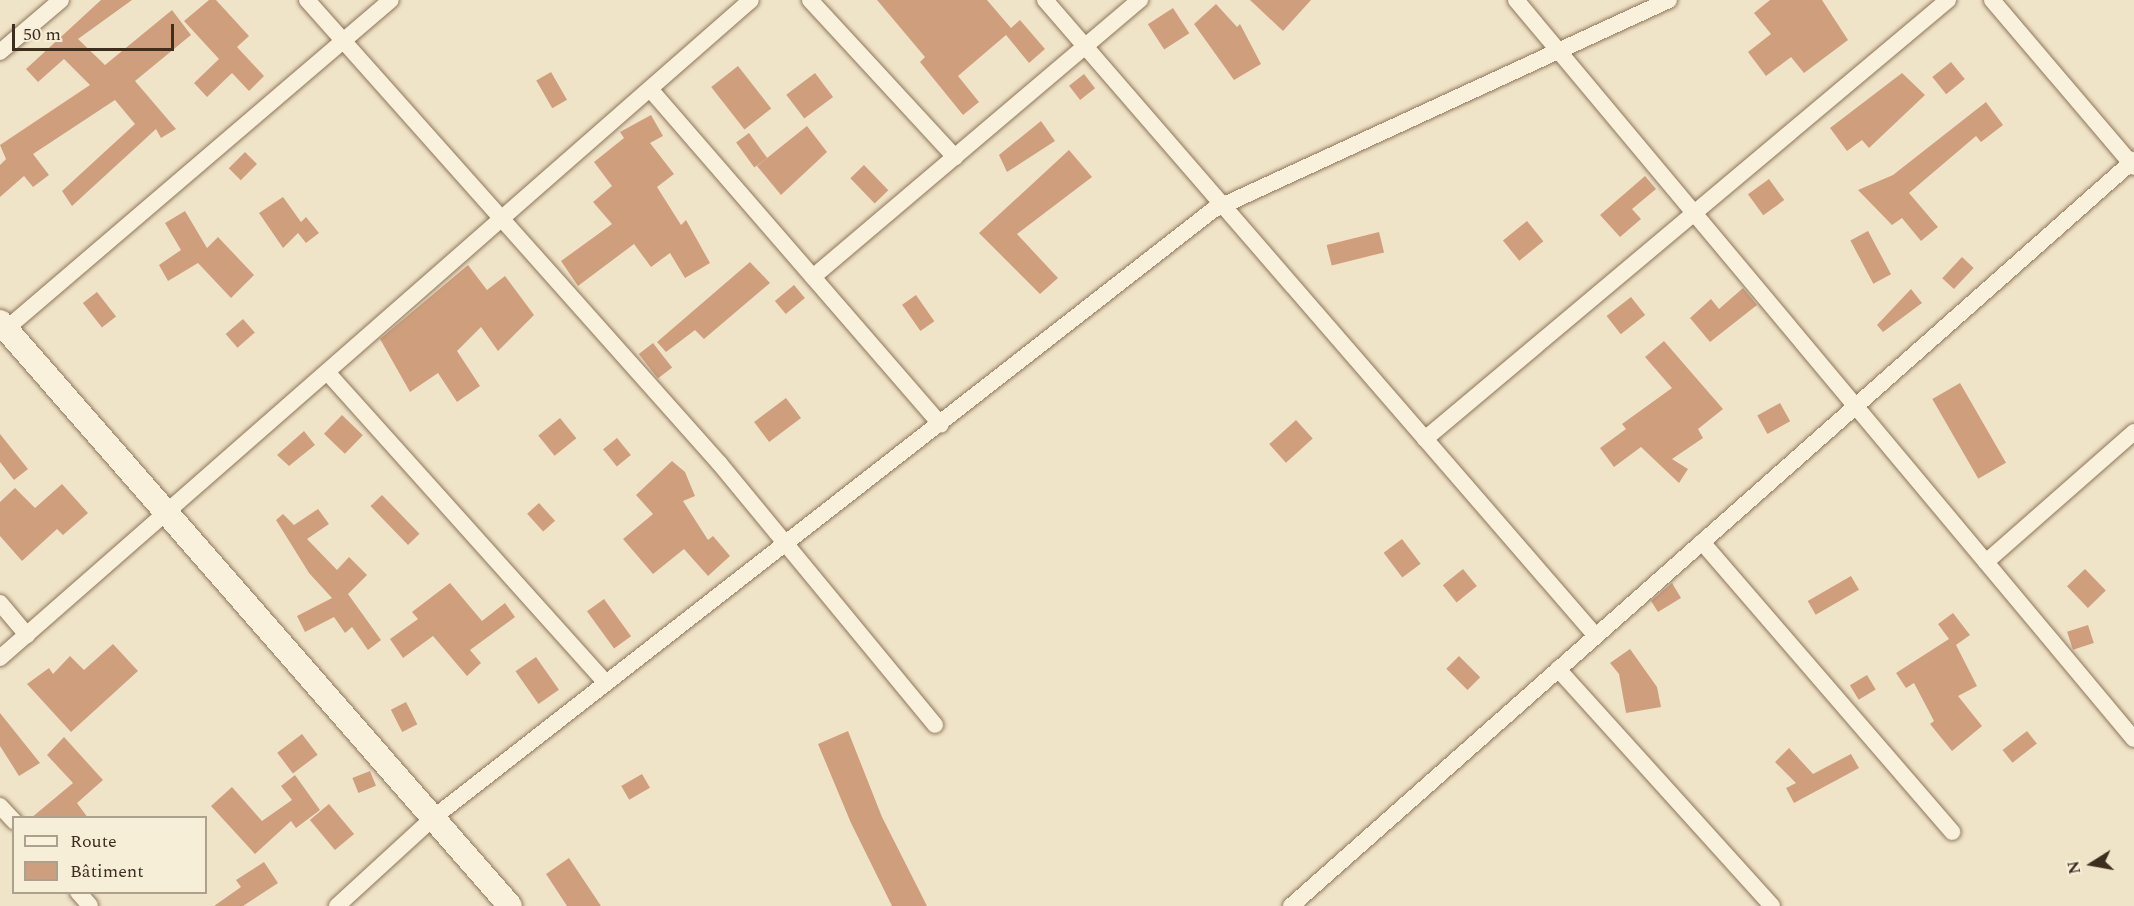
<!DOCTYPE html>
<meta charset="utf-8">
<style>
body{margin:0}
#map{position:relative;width:2134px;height:906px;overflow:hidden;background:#f0e4c8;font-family:Spectral,serif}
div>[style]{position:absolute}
.building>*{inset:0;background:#cf9f7d;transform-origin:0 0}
.roads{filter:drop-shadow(0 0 2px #8d765c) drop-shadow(0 0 2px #8d765c)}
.street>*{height:16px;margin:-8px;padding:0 8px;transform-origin:8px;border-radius:8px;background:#faf1dc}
.secondary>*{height:24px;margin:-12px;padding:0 12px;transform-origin:12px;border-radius:12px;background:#faf1dc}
span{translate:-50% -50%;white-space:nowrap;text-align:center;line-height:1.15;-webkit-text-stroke:4.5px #f7eed8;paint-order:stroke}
.legend{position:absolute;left:12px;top:816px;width:195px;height:78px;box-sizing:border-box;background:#f7eed8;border:2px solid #ada18e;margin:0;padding:8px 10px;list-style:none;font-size:18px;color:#3d2e20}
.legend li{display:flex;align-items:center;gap:12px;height:30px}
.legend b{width:30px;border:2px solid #ada18e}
.north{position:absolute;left:2062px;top:834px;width:60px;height:60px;-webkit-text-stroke:4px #f7eed8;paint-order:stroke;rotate:259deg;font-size:16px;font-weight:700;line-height:24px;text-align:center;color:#3d2e20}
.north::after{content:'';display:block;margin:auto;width:21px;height:27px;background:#3d2e20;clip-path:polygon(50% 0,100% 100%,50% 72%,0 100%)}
.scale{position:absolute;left:12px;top:24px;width:162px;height:27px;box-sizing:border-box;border:3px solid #3d2e20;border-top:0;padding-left:8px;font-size:18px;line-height:21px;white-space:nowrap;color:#3d2e20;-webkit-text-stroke:4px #f7eed8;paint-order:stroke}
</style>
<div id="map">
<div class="building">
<div style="clip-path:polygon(101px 0,132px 0,78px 39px,105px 65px,172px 10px,191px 35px,135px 81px,176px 129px,161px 138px,156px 129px,72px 206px,62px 191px,135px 124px,115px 100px,33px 154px,49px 175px,33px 187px,24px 176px,0 197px,0 165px,6px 159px,0 145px,90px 85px,64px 59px,38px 82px,26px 69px)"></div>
<div style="clip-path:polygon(209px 0,216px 0,249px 36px,237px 47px,264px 76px,249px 91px,232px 73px,207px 97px,194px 83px,219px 59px,184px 21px)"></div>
<div style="clip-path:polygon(877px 0,987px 0,1011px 28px,1020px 20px,1045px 49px,1029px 63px,1006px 35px,958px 76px,979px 102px,963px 115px,920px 62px,925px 57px)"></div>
<div style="clip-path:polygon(1250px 0,1311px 0,1283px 31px)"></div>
<div style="clip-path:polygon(1770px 0,1822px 0,1848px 40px,1804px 73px,1791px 57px,1766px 76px,1748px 52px,1771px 34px,1754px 13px)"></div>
<div style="clip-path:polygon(1216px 4px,1237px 27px,1240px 24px,1261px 64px,1234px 80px,1194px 24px)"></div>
<div style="left:1173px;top:8px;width:30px;height:30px;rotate:57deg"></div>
<div style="left:1951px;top:62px;width:22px;height:24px;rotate:51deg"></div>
<div style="left:738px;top:66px;width:54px;height:34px;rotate:52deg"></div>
<div style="left:551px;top:72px;width:32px;height:17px;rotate:60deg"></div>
<div style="left:815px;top:73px;width:30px;height:36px;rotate:53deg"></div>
<div style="clip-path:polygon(1902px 73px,1925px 95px,1869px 148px,1862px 140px,1847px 151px,1830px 128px)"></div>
<div style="left:1084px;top:74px;width:18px;height:19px;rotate:52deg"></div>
<div style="clip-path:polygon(1986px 102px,2003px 125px,1981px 142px,1976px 136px,1909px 193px,1938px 227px,1921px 241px,1902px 218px,1892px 225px,1858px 190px,1893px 175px)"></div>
<div style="clip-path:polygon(651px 115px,663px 136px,650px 143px,674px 174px,657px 187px,681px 225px,686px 220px,710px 263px,685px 278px,670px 253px,651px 267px,634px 244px,578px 286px,561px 261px,612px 224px,593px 202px,612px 186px,594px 162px,624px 138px,620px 132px)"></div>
<div style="clip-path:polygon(1041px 121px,1055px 141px,1007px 172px,999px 155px)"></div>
<div style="clip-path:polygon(807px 126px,827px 152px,781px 195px,757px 166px)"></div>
<div style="left:749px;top:133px;width:31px;height:16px;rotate:54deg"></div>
<div style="clip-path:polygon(1069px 150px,1092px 177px,1017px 234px,1058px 278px,1040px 294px,979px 233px)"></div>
<div style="left:245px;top:152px;width:17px;height:23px;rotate:45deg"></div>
<div style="left:864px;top:165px;width:35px;height:19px;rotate:46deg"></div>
<div style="clip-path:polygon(1645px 176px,1656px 189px,1632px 209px,1641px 219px,1620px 237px,1600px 215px)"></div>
<div style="left:1769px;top:179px;width:26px;height:26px;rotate:54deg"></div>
<div style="clip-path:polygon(283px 197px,301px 222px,306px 217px,319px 233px,306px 243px,298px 233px,283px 248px,259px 213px)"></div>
<div style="clip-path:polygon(185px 211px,207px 248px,218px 237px,254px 275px,231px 298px,198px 263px,168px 281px,159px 265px,181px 250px,165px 223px)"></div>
<div style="left:1527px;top:221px;width:26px;height:31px;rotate:51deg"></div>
<div style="left:1868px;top:231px;width:49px;height:20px;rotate:62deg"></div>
<div style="left:1379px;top:232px;width:21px;height:54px;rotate:76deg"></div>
<div style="left:1962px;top:257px;width:16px;height:29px;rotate:43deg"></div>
<div style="clip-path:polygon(750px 262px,770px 283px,704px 339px,695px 330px,666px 352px,657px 342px)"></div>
<div style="clip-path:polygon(468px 265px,487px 290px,505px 276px,534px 315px,498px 351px,481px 327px,457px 351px,480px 386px,457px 402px,438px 373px,410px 392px,380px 339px)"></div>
<div style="left:794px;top:285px;width:17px;height:25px;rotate:50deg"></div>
<div style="clip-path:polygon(1743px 288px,1757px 305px,1710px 342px,1690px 318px,1711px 299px,1719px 309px)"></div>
<div style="clip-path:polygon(1911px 289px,1922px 303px,1883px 332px,1877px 325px)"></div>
<div style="left:97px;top:292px;width:31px;height:18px;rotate:52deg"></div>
<div style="left:916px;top:295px;width:32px;height:17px;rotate:55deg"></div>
<div style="left:1631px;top:297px;width:23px;height:31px;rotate:52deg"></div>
<div style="left:243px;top:319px;width:18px;height:23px;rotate:49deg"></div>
<div style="clip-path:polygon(1664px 341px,1723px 409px,1698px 429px,1703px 438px,1672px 459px,1688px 469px,1679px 483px,1641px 447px,1614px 467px,1600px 448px,1626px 429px,1622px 424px,1672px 388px,1645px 357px)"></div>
<div style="left:653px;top:343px;width:31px;height:18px;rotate:52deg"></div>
<div style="left:1960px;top:383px;width:92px;height:32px;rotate:60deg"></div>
<div style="left:786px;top:398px;width:25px;height:40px;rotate:53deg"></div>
<div style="left:1780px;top:403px;width:21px;height:26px;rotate:61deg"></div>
<div style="left:342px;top:415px;width:29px;height:26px;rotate:44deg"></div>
<div style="left:560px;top:418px;width:26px;height:28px;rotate:51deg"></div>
<div style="left:1296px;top:420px;width:25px;height:36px;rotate:48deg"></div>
<div style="clip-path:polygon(304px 431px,315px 445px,289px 466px,277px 455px)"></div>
<div style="clip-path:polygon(0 434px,28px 469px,14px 480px,0 462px)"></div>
<div style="left:617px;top:438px;width:22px;height:18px;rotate:51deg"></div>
<div style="clip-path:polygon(672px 461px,685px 472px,695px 496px,683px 501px,708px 540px,713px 536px,730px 556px,708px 576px,684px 549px,653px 574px,623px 539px,653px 514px,636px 495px)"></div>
<div style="clip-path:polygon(62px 484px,88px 513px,63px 535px,57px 529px,22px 561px,0 536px,0 502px,15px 488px,35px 508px)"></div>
<div style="left:382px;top:495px;width:54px;height:16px;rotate:46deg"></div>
<div style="left:539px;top:503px;width:24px;height:16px;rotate:48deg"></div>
<div style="clip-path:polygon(318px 509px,329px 524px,307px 539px,337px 570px,349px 557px,367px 575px,348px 594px,381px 640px,368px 650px,352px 627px,345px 633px,334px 617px,305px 632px,297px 616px,332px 598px,309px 573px,276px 520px,283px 514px,294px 525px)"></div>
<div style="left:1402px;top:539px;width:31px;height:23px;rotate:53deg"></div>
<div style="left:1463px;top:569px;width:22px;height:26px;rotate:51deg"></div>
<div style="left:2085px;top:569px;width:30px;height:25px;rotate:46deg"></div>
<div style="left:1851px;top:576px;width:16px;height:50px;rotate:60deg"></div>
<div style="clip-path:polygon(450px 583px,482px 621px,505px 603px,515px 617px,470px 650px,481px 663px,467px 676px,433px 636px,403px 658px,390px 639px,418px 619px,412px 612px)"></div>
<div style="clip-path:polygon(1672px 583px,1681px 598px,1658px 612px,1651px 601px)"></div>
<div style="left:604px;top:599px;width:46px;height:21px;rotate:54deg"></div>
<div style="clip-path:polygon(1953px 613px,1970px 635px,1956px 645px,1977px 686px,1958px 696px,1982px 726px,1952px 751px,1930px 724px,1934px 721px,1914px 683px,1906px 688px,1896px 673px,1949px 639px,1938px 624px)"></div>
<div style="left:2088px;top:625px;width:19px;height:22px;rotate:72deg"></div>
<div style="clip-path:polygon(113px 644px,138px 671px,71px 732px,27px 684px,49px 668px,53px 674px,70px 656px,84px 670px)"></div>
<div style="clip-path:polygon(1630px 649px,1657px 687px,1661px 707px,1626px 713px,1619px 674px,1610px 663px)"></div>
<div style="left:1459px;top:656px;width:30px;height:18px;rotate:45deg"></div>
<div style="left:536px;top:657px;width:40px;height:25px;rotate:55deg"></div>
<div style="left:1867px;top:675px;width:17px;height:20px;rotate:59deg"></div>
<div style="left:406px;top:702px;width:25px;height:17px;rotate:63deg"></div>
<div style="clip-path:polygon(0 713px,40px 763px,19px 776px,0 746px)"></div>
<div style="clip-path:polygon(848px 731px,882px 817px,927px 906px,892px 906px,851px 823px,818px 744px)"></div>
<div style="left:2027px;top:731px;width:16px;height:31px;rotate:52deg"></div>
<div style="left:302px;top:734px;width:26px;height:31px;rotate:53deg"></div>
<div style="clip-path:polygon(64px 737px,103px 780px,77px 803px,88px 818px,31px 818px,73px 783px,47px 755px)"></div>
<div style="clip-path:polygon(1789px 748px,1813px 774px,1851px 754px,1859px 768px,1794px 803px,1786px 788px,1796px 783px,1775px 762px)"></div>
<div style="left:370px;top:771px;width:16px;height:19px;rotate:68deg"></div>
<div style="left:642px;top:774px;width:16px;height:24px;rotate:60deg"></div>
<div style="clip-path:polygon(295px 775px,320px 810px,296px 828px,291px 821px,255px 854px,211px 806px,232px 787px,262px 821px,292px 800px,281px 786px)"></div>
<div style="left:329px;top:804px;width:39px;height:25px;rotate:50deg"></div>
<div style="clip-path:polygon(569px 858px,601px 906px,567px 906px,546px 874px)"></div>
<div style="clip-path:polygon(264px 862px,278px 883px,243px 906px,214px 906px,241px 887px,236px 880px)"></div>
</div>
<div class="roads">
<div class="street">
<div style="left:307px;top:0;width:621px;rotate:48.33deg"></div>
<div style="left:720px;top:464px;width:338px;rotate:50.5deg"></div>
<div style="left:810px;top:0;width:214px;rotate:47.3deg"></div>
<div style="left:1045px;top:0;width:841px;rotate:49.1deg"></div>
<div style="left:1516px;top:0;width:963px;rotate:50.1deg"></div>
<div style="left:1992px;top:0;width:219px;rotate:49.6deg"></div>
<div style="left:0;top:52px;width:80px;rotate:-40.4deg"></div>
<div style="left:650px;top:89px;width:444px;rotate:49.1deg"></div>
<div style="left:813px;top:277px;width:429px;rotate:-40.3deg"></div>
<div style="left:6px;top:329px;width:506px;rotate:-40.52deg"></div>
<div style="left:327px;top:372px;width:418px;rotate:48.1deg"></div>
<div style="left:1425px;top:439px;width:683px;rotate:-40.01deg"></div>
<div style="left:1702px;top:542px;width:383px;rotate:49.2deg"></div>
<div style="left:1986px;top:562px;width:197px;rotate:-41.3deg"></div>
<div style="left:0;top:603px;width:42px;rotate:49.8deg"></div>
<div style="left:0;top:658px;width:998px;rotate:-41.22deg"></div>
<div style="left:1558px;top:669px;width:319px;rotate:47.9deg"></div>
<div style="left:0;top:806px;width:21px;rotate:47deg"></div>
<div style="left:78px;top:892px;width:18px;rotate:49deg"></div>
<div style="left:337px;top:906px;width:130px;rotate:-42.5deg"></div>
<div style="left:433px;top:818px;width:989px;rotate:-37.94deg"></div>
<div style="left:1213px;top:210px;width:502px;rotate:-24.73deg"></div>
<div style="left:1291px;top:906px;width:1126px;rotate:-41.51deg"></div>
</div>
<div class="secondary">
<div style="left:0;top:322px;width:775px;rotate:48.87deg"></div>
</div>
</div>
<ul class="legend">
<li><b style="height:8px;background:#faf1dc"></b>Route</li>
<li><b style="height:16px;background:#cf9f7d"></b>Bâtiment</li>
</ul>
<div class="north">N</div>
<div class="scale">50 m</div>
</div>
